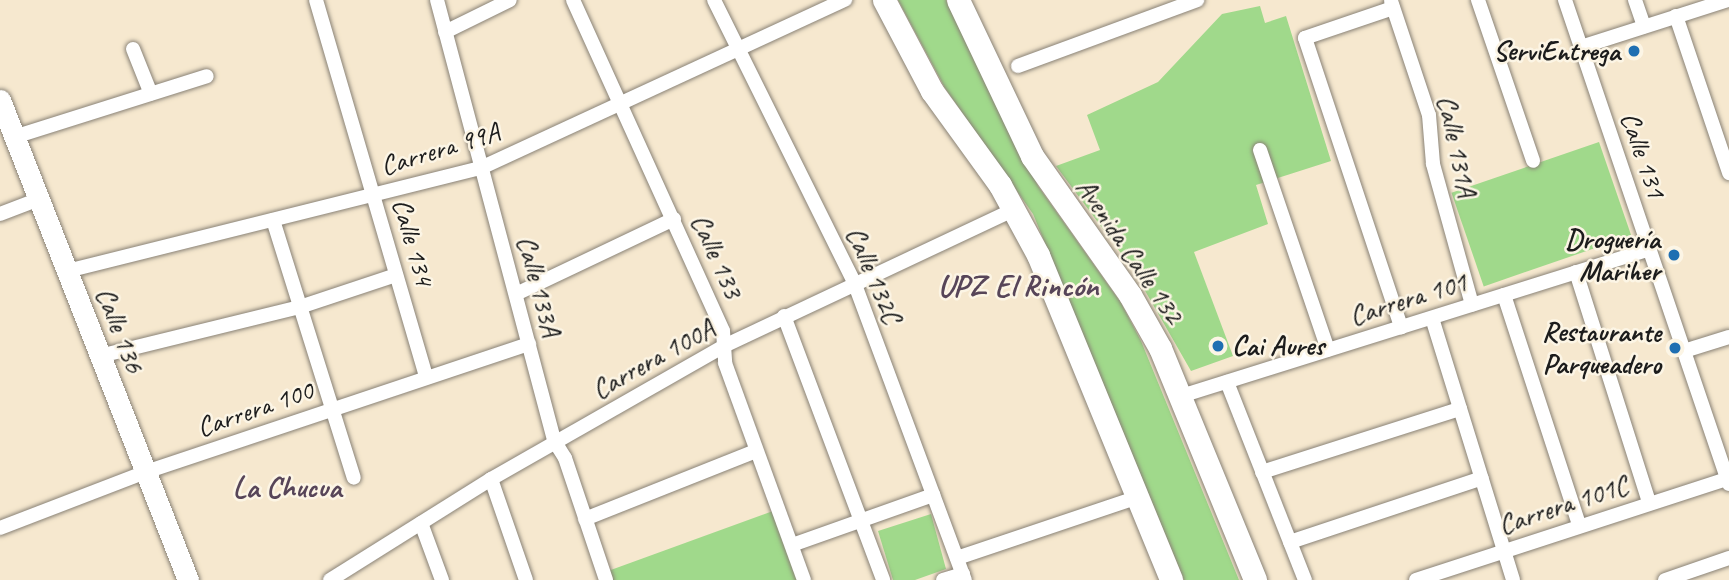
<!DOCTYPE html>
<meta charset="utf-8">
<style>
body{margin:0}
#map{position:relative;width:1729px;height:580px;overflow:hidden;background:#f6e8cf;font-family:Caveat,sans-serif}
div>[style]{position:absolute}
.green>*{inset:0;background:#a0d98b;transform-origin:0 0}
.roads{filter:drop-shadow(0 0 2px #898276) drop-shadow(0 0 2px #898276)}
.street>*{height:14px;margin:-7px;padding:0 7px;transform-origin:7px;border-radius:7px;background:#fff}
.secondary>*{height:21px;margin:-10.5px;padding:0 10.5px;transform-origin:10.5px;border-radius:10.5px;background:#fff}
.primary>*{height:23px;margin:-11.5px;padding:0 11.5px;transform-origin:11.5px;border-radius:11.5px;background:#fff}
.dots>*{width:19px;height:19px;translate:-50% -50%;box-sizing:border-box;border:4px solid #fcf5e5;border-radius:50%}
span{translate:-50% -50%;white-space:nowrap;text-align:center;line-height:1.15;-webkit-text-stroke:5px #fcf5e5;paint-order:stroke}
.poi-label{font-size:28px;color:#1c1c1c;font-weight:700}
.right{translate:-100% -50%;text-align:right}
.left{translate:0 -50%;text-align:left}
.street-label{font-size:28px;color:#1c1c1c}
.neighbourhood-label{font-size:30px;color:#574558;font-weight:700}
.quarter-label{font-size:32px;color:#574558;font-weight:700}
</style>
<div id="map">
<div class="green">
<div style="clip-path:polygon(898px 0,946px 0,1038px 186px,1121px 303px,1141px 341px,1239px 580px,1184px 580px,1033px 214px,945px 88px)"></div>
<div style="clip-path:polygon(1260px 6px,1265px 23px,1286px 16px,1331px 161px,1256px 185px,1268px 224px,1194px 252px,1233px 356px,1191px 371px,1132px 268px,1056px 166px,1100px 150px,1087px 115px,1158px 82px,1222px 14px)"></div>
<div style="left:1599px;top:142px;width:99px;height:156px;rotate:71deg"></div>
<div style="clip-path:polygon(773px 511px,798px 580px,612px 580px,608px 571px)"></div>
<div style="clip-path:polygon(931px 514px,946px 569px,915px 580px,893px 580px,878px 531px)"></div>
</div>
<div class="roads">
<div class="street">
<div style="left:316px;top:0;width:393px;rotate:73.7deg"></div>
<div style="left:437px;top:0;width:457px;rotate:75.1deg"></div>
<div style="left:555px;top:442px;width:19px;rotate:58deg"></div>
<div style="left:565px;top:458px;width:129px;rotate:71.4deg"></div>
<div style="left:573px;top:0;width:363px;rotate:65.6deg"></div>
<div style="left:723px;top:331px;width:32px;rotate:86deg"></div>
<div style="left:725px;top:363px;width:231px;rotate:70deg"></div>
<div style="left:714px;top:0;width:315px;rotate:63.6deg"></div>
<div style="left:854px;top:282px;width:318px;rotate:69.6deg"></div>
<div style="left:1478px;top:0;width:170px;rotate:71.1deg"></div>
<div style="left:1565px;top:0;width:511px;rotate:71.28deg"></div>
<div style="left:1635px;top:0;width:28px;rotate:71deg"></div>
<div style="left:1391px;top:1px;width:120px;rotate:71.6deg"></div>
<div style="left:1429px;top:115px;width:49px;rotate:85.3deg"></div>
<div style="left:1433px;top:164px;width:146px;rotate:74.5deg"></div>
<div style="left:1393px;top:8px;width:93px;rotate:161.2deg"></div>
<div style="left:1305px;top:38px;width:305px;rotate:71.6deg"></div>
<div style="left:1676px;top:16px;width:166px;rotate:71.3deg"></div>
<div style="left:445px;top:32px;width:72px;rotate:-26.2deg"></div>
<div style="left:1581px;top:47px;width:154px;rotate:-17.7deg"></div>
<div style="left:133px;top:49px;width:48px;rotate:68.2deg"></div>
<div style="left:1018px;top:66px;width:191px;rotate:-20.2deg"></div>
<div style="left:14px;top:137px;width:202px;rotate:-17.5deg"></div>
<div style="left:1260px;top:150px;width:211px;rotate:71.2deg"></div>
<div style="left:0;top:214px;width:42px;rotate:-21deg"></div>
<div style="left:273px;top:220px;width:270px;rotate:72.6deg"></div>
<div style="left:67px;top:271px;width:429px;rotate:-14deg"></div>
<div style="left:483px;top:167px;width:399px;rotate:-24.8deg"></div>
<div style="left:1576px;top:272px;width:241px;rotate:72.4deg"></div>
<div style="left:516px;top:294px;width:175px;rotate:-25.4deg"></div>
<div style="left:1504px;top:295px;width:242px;rotate:71.9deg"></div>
<div style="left:784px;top:316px;width:282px;rotate:69.4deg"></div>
<div style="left:1432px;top:318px;width:274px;rotate:72.8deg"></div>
<div style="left:1684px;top:351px;width:47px;rotate:-17.3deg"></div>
<div style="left:100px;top:356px;width:206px;rotate:-13.8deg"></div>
<div style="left:300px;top:307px;width:101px;rotate:-18.4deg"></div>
<div style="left:1227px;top:382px;width:213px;rotate:68.5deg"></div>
<div style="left:1181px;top:396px;width:491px;rotate:-17.4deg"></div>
<div style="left:1262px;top:472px;width:208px;rotate:-17.7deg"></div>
<div style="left:491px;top:479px;width:107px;rotate:70.9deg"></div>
<div style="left:585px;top:519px;width:184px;rotate:-21.7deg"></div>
<div style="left:421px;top:523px;width:61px;rotate:69.8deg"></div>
<div style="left:0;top:528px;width:156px;rotate:-21deg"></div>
<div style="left:146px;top:472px;width:404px;rotate:-18.5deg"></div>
<div style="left:1290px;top:542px;width:202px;rotate:-18.4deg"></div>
<div style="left:792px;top:545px;width:150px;rotate:-19.5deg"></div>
<div style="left:957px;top:558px;width:191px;rotate:-18.6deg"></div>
<div style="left:330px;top:580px;width:190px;rotate:-32.1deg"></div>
<div style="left:491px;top:479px;width:268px;rotate:-29.7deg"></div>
<div style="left:724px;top:346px;width:322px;rotate:-25.2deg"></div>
<div style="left:943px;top:580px;width:21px;rotate:-17deg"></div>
<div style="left:1416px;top:580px;width:327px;rotate:-18deg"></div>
<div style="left:1665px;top:580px;width:68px;rotate:-19deg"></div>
</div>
<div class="secondary">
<div style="left:0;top:100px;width:516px;rotate:68.61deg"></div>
</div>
<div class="primary">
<div style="left:884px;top:0;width:103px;rotate:62.2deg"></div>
<div style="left:932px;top:91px;width:116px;rotate:54.1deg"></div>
<div style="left:1000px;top:185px;width:80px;rotate:61.5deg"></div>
<div style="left:1038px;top:255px;width:351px;rotate:67.7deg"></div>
<div style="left:958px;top:0;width:173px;rotate:64.6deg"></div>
<div style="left:1032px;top:156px;width:170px;rotate:54.8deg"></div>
<div style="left:1130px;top:295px;width:61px;rotate:60.5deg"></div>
<div style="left:1160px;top:348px;width:251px;rotate:67.7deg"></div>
</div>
</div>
<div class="dots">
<div style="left:1634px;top:51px;background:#1f6fb2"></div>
<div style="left:1674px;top:255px;background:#1f6fb2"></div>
<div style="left:1218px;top:346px;background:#1f6fb2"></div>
<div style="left:1675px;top:348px;background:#1f6fb2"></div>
</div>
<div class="poi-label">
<span class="right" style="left:1620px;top:51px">ServiEntrega</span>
<span class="right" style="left:1660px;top:255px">Droguería<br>Mariher</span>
<span class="right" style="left:1661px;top:348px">Restaurante<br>Parqueadero</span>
<span class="left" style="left:1232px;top:346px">Cai Aures</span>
</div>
<div class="street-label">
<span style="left:1457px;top:146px;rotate:78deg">Calle 131A</span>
<span style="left:440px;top:149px;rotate:-17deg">Carrera 99A</span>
<span style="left:1643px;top:155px;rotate:71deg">Calle 131</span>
<span style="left:413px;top:242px;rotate:74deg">Calle 134</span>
<span style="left:1130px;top:251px;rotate:56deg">Avenida Calle 132</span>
<span style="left:717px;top:256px;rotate:66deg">Calle 133</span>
<span style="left:874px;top:275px;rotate:67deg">Calle 132C</span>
<span style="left:539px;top:286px;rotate:75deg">Calle 133A</span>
<span style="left:1408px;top:299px;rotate:-17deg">Carrera 101</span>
<span style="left:120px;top:330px;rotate:69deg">Calle 136</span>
<span style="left:653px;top:359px;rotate:-29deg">Carrera 100A</span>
<span style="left:255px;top:409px;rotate:-19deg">Carrera 100</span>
<span style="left:1563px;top:505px;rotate:-18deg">Carrera 101C</span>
</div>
<div class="neighbourhood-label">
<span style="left:287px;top:487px">La Chucua</span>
</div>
<div class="quarter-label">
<span style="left:1018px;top:286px">UPZ El Rincón</span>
</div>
</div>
